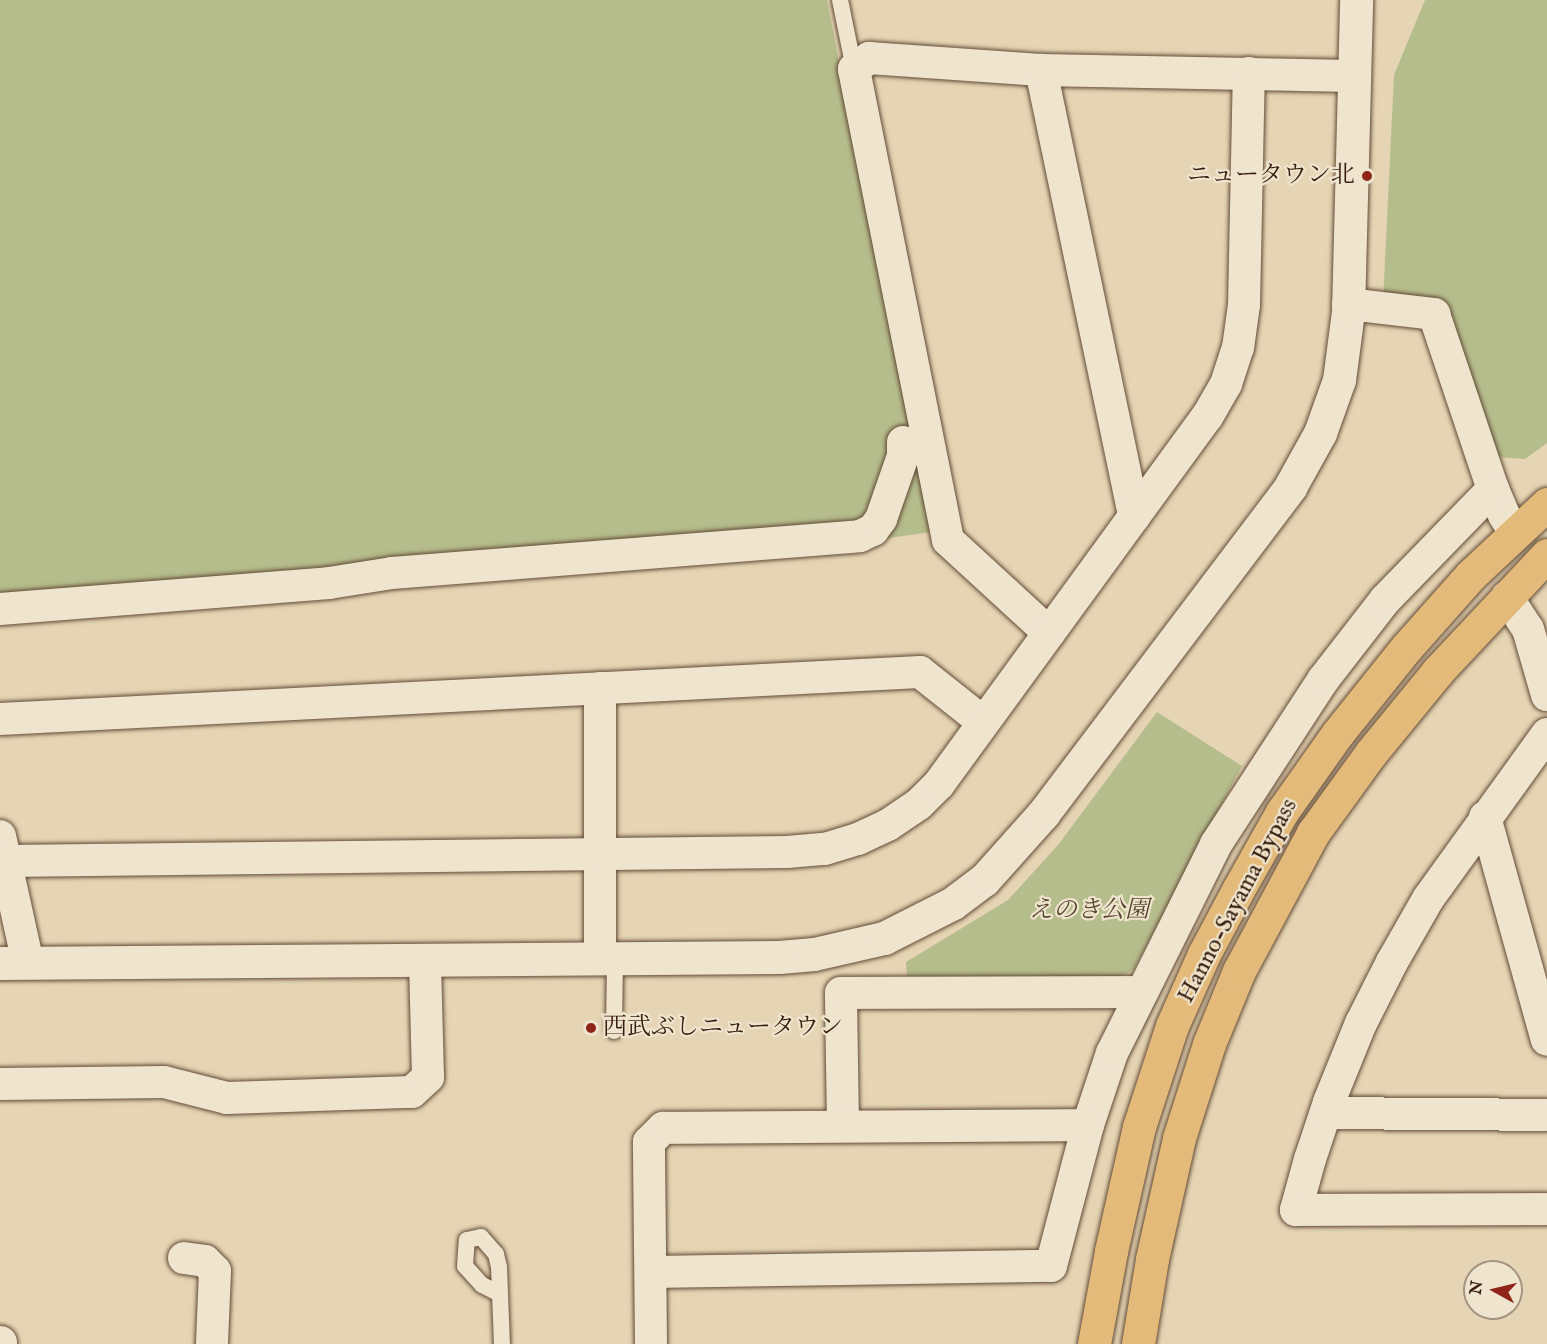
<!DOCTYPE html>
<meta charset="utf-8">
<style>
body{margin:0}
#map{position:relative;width:1547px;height:1344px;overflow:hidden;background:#e6d5b4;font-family:"IM FELL English","Noto Serif JP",serif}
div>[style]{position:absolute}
.green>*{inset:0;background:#b6bd8c}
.roads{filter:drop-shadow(0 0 2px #634b37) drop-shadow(0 0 2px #634b37)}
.lane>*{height:16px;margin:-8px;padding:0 8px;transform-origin:8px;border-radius:8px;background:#efe4ce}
.street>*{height:32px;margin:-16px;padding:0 16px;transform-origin:16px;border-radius:16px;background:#efe4ce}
.secondary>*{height:33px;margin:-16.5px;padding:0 16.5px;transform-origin:16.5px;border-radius:16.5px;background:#efe4ce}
.highway>*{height:33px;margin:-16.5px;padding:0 16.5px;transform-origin:16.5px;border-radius:16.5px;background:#e3ba7a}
.dots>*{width:16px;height:16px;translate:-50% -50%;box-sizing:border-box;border:3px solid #efe4ce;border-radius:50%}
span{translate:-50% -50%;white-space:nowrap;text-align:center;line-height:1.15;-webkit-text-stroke:4.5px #efe4ce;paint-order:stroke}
.poi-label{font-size:24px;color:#371d0d}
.right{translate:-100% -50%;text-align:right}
.left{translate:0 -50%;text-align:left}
.street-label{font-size:24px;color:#371d0d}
.park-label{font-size:24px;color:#57452d;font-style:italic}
.north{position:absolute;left:1463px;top:1260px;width:60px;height:60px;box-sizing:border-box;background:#efe4ce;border:2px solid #a59481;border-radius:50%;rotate:278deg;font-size:16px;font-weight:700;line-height:24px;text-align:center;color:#371d0d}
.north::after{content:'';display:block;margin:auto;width:21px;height:27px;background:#8f2418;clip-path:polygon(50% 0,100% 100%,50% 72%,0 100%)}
</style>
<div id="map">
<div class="green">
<div style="clip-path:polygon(0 0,827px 0,931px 532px,855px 543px,0 615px)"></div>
<div style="clip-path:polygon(1425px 0,1547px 0,1547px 443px,1525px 459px,1497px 457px,1450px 311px,1383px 301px,1394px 75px)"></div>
<div style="clip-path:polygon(1157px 712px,1242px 766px,1134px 969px,1119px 978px,907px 980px,906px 962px,1008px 900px,1058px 845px)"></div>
</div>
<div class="roads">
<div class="lane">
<div style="left:840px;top:0;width:70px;rotate:78.5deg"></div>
<div style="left:614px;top:1031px;width:71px;rotate:-89.2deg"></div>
<div style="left:500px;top:1294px;width:20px;rotate:-153deg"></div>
<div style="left:482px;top:1285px;width:25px;rotate:-132deg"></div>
<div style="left:465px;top:1266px;width:26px;rotate:-86deg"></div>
<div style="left:467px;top:1240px;width:14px;rotate:-12deg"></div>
<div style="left:481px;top:1237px;width:23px;rotate:49deg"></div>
<div style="left:496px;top:1254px;width:13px;rotate:77deg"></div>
<div style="left:499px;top:1267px;width:77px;rotate:87.8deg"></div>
</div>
<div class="street">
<div style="left:1041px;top:70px;width:456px;rotate:78.2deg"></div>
<div style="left:1348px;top:304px;width:87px;rotate:6.6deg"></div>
<div style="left:1434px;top:314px;width:185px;rotate:71.4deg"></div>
<div style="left:1493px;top:489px;width:28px;rotate:67deg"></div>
<div style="left:1504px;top:515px;width:22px;rotate:58deg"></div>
<div style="left:1507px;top:597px;width:38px;rotate:57deg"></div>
<div style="left:1528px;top:629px;width:69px;rotate:73.9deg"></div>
<div style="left:0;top:609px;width:330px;rotate:-4.5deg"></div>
<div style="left:329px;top:583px;width:64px;rotate:-9deg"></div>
<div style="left:392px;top:573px;width:469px;rotate:-4.5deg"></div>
<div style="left:860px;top:536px;width:14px;rotate:-25deg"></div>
<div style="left:873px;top:530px;width:14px;rotate:-54deg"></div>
<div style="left:881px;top:519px;width:67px;rotate:-70.8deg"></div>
<div style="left:903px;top:456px;width:14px;rotate:-90deg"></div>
<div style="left:1049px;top:633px;width:137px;rotate:-137.4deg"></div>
<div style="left:948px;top:540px;width:480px;rotate:-101.3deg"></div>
<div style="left:854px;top:69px;width:19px;rotate:-36deg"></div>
<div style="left:869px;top:58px;width:172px;rotate:4deg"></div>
<div style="left:1041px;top:70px;width:313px;rotate:1.1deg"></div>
<div style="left:600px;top:688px;width:271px;rotate:90deg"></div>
<div style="left:0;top:719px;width:921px;rotate:-2.92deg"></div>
<div style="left:920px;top:672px;width:80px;rotate:38.4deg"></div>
<div style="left:1547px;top:734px;width:203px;rotate:125.8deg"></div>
<div style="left:1428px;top:899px;width:73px;rotate:119.7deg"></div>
<div style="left:1392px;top:962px;width:68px;rotate:116.9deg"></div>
<div style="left:1361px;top:1023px;width:85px;rotate:112.1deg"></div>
<div style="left:1329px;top:1102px;width:60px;rotate:108.4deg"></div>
<div style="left:1310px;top:1159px;width:53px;rotate:105.4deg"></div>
<div style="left:1296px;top:1210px;width:251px;rotate:-0.2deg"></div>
<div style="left:1485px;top:817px;width:231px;rotate:74.5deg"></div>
<div style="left:0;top:836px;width:130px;rotate:77.6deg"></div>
<div style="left:5px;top:861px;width:782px;rotate:-0.66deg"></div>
<div style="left:787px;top:852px;width:38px;rotate:-5deg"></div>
<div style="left:825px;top:849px;width:34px;rotate:-17deg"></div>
<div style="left:858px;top:839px;width:33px;rotate:-25deg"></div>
<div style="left:888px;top:825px;width:37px;rotate:-34deg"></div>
<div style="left:919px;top:804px;width:28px;rotate:-45deg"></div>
<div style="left:939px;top:784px;width:454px;rotate:-53.9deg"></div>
<div style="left:1207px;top:417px;width:38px;rotate:-60deg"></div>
<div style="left:1226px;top:384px;width:38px;rotate:-72deg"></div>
<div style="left:1238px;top:348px;width:43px;rotate:-82.1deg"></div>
<div style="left:1244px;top:305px;width:232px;rotate:-88.8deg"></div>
<div style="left:0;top:1084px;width:164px;rotate:-0.7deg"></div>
<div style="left:164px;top:1082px;width:65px;rotate:14.3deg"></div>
<div style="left:227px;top:1098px;width:185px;rotate:-1.9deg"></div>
<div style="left:412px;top:1092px;width:22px;rotate:-43deg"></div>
<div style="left:428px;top:1077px;width:116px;rotate:-91.5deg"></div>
<div style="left:1326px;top:1113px;width:221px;rotate:0.5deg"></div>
<div style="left:843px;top:1126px;width:133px;rotate:-90.9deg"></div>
<div style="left:841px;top:993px;width:299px;rotate:-0.2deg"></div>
<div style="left:184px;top:1258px;width:21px;rotate:8deg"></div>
<div style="left:205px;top:1261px;width:14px;rotate:45deg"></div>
<div style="left:215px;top:1271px;width:73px;rotate:92.4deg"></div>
<div style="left:652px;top:1272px;width:399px;rotate:-0.9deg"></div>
<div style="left:1051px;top:1266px;width:146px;rotate:-75.3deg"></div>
<div style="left:1088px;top:1125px;width:76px;rotate:-71.6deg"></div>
<div style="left:1112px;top:1053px;width:233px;rotate:-63.5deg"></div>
<div style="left:1216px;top:844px;width:196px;rotate:-56.9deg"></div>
<div style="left:1323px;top:680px;width:101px;rotate:-52.2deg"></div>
<div style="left:1385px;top:600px;width:155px;rotate:-45.8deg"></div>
<div style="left:651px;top:1344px;width:202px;rotate:-90.6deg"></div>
<div style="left:649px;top:1142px;width:20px;rotate:-45deg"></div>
<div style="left:663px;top:1128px;width:425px;rotate:-0.4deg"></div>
</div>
<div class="secondary">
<div style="left:0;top:963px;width:779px;rotate:-0.44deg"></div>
<div style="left:779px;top:957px;width:35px;rotate:-5deg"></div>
<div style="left:814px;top:954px;width:72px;rotate:-12.9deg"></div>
<div style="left:884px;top:938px;width:77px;rotate:-26.9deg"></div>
<div style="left:953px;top:903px;width:39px;rotate:-37deg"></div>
<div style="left:984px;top:880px;width:89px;rotate:-48.2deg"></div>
<div style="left:1043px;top:814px;width:410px;rotate:-52.9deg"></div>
<div style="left:1290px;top:487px;width:62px;rotate:-60.9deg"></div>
<div style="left:1320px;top:433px;width:56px;rotate:-70.3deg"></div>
<div style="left:1339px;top:380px;width:69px;rotate:-82.5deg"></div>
<div style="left:1348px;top:312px;width:312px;rotate:-88.5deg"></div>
<div style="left:0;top:1342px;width:2px;rotate:90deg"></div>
</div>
<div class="highway">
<div style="left:1094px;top:1344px;width:95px;rotate:-79.6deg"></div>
<div style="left:1111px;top:1251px;width:127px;rotate:-77.3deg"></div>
<div style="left:1139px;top:1127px;width:106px;rotate:-71.9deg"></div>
<div style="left:1172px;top:1026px;width:79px;rotate:-66deg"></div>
<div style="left:1204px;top:954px;width:72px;rotate:-62deg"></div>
<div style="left:1238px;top:890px;width:90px;rotate:-60.6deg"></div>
<div style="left:1282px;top:812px;width:97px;rotate:-54.7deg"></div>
<div style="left:1338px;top:733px;width:110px;rotate:-51.3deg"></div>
<div style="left:1407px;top:647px;width:96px;rotate:-48.4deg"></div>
<div style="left:1471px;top:575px;width:104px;rotate:-43.1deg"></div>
<div style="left:1138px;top:1344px;width:86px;rotate:-80.6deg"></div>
<div style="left:1152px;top:1259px;width:124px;rotate:-77.4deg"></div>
<div style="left:1179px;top:1138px;width:99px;rotate:-72.3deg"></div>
<div style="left:1209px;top:1044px;width:79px;rotate:-67.7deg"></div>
<div style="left:1239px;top:971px;width:157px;rotate:-61.8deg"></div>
<div style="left:1313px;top:833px;width:99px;rotate:-54.1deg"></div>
<div style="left:1371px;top:753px;width:106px;rotate:-50.7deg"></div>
<div style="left:1438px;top:671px;width:159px;rotate:-46.8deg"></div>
</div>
</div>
<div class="dots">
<div style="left:1367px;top:176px;background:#8f2418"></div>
<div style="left:591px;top:1028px;background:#8f2418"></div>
</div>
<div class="poi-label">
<span class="right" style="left:1355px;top:176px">ニュータウン北</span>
<span class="left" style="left:603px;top:1028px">西武ぶしニュータウン</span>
</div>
<div class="street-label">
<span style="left:1238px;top:901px;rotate:-62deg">Hanno-Sayama Bypass</span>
</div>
<div class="park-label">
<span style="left:1089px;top:911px">えのき公園</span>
</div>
<div class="north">N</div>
</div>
